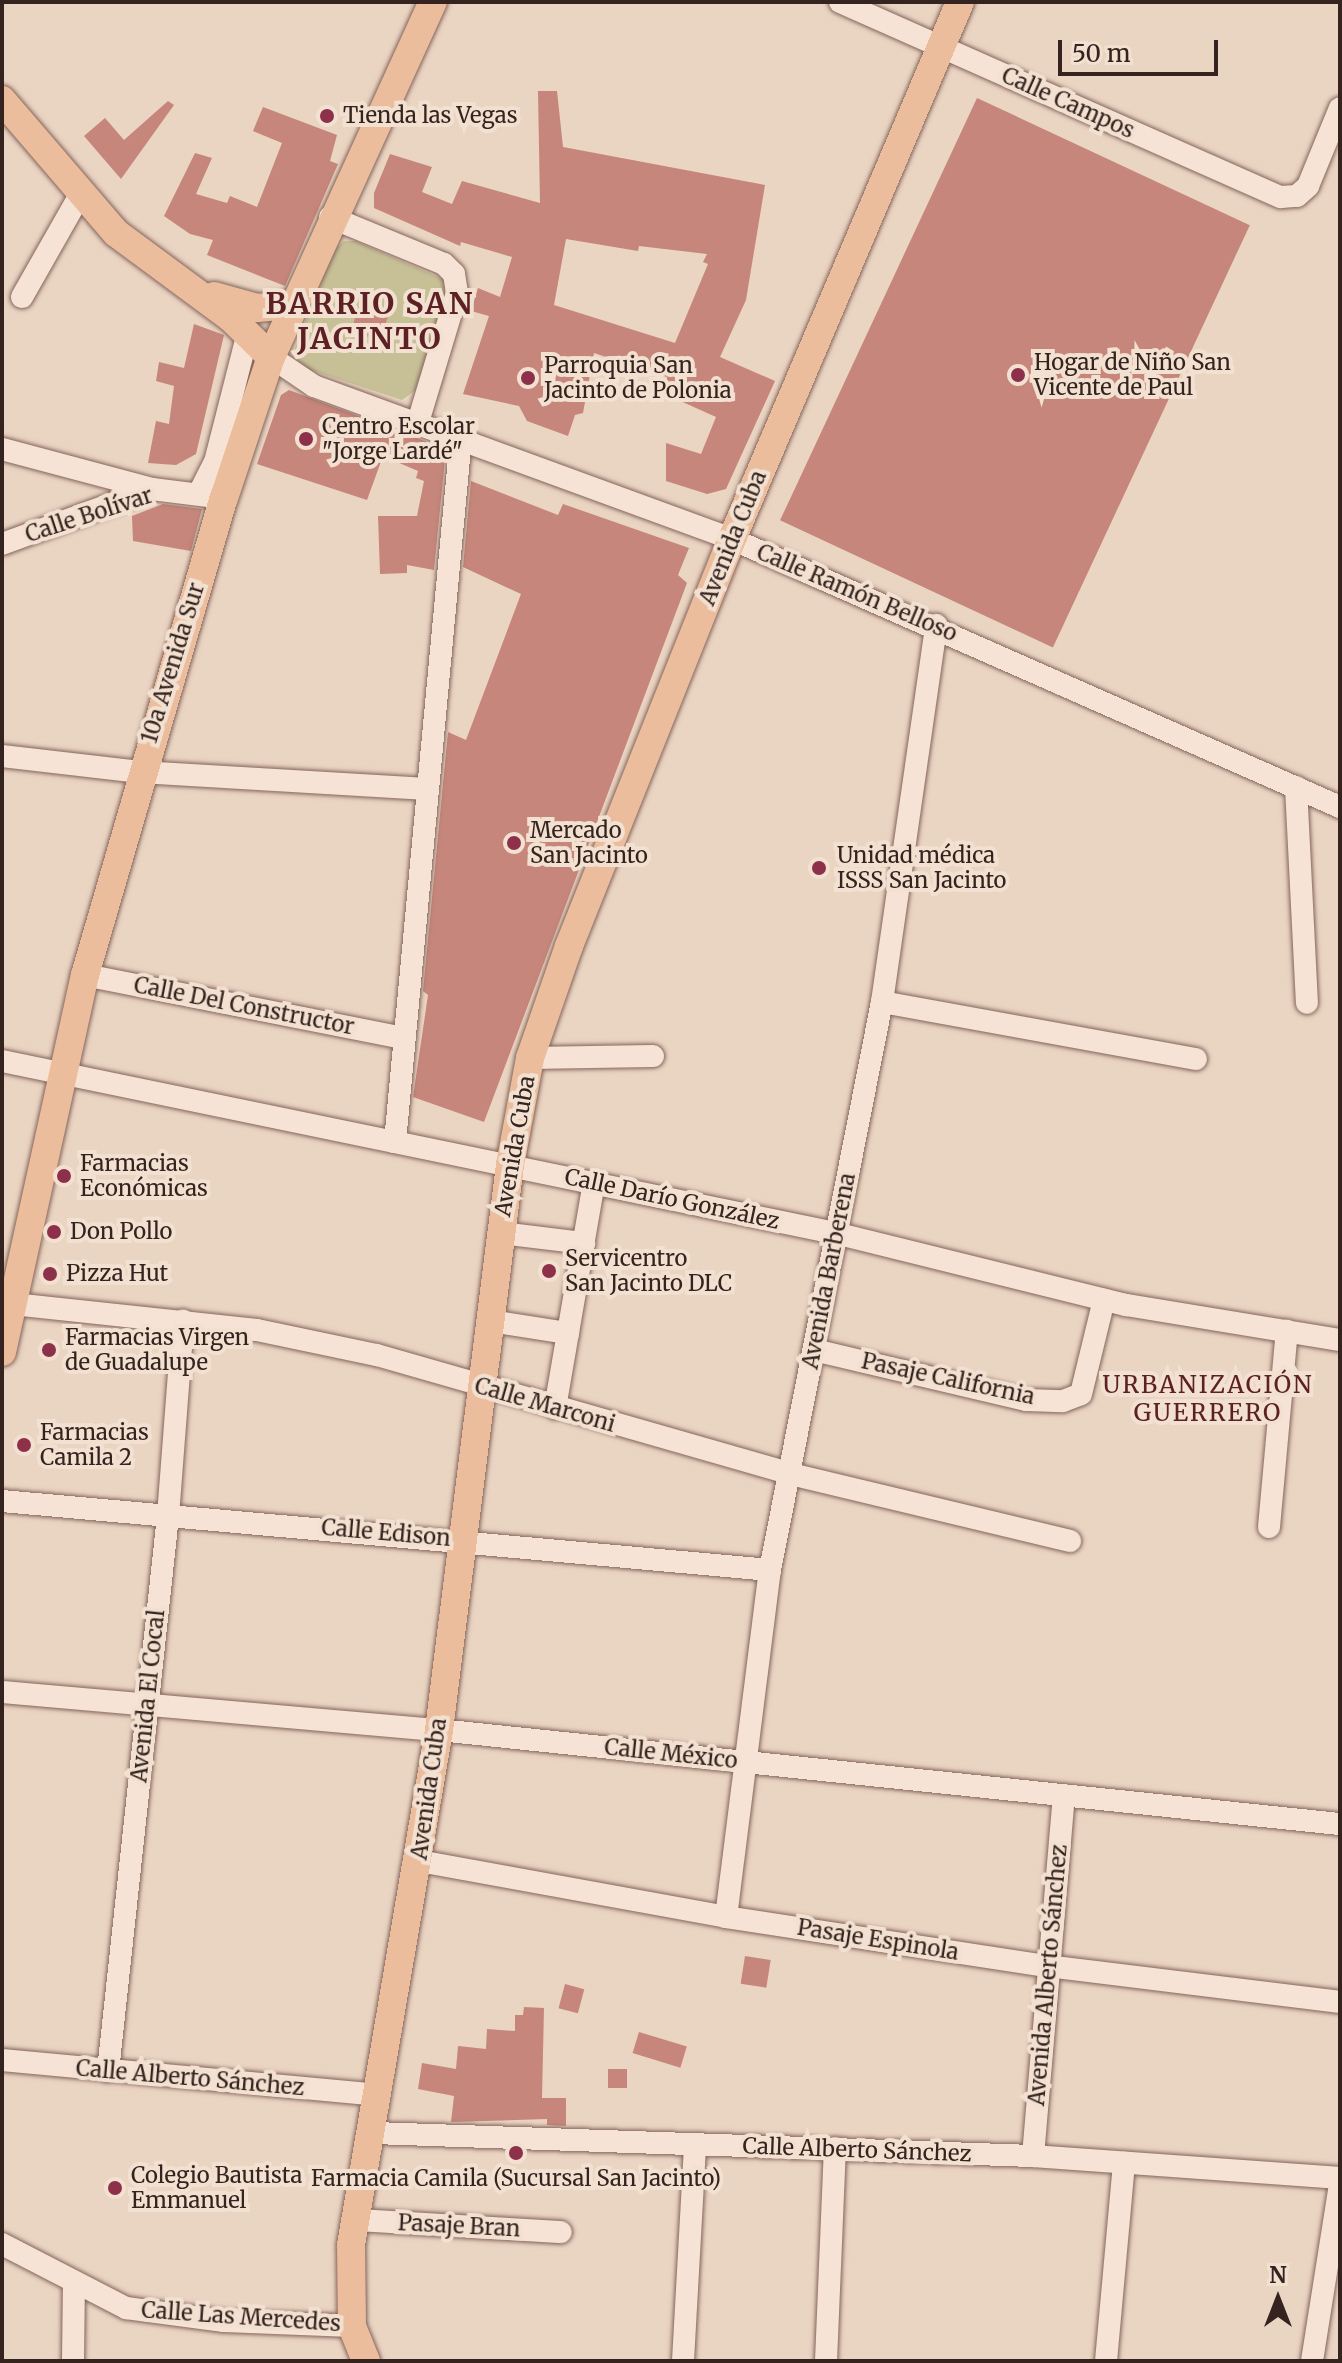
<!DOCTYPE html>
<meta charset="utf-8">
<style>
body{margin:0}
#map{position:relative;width:1342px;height:2363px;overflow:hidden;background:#ead4c2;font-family:Merriweather,serif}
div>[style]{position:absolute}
.green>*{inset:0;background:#c7c097}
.building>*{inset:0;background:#c6867b;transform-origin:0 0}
.roads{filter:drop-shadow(0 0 2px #83655b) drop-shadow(0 0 2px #83655b)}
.minor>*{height:22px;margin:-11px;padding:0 11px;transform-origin:11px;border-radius:11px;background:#f6e3d5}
.major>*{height:28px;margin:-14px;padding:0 14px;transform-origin:14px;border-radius:14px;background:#ebbd9d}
.dots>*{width:22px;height:22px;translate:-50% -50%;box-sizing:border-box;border:4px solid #f2e0d1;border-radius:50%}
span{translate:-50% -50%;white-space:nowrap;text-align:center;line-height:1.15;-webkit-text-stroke:8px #f2e0d1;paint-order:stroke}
.street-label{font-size:22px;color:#34231e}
.poi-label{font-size:22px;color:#34231e}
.left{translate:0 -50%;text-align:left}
.neighbourhood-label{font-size:24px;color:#5d2124;letter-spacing:2px}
.district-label{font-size:30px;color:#5d2124;font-weight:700;letter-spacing:2px}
.frame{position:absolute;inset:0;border:4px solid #34231e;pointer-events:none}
.north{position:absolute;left:1238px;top:2259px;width:80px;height:80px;-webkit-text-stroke:6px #f2e0d1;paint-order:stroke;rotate:0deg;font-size:22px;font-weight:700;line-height:32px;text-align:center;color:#34231e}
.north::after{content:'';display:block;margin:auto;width:28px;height:36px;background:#34231e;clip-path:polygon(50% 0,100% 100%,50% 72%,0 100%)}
.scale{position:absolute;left:1058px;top:40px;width:160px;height:36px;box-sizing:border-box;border:4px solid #34231e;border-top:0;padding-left:10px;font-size:24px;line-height:28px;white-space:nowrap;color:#34231e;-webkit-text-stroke:6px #f2e0d1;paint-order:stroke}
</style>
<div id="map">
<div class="green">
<div style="clip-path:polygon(344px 241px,355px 241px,445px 280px,446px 293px,416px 390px,402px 400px,304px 368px,292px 356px,334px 250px)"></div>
</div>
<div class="building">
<div style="clip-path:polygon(evenodd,538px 91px,557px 91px,563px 147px,765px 185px,746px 300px,720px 357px,775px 381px,726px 489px,707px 494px,666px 481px,666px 443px,701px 454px,716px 417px,667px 395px,667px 377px,594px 353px,583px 413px,575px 415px,568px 436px,527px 421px,519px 406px,463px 394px,489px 316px,471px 311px,478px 288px,500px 297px,512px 257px,461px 242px,460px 246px,374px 208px,374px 193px,390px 154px,432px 167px,422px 192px,452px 204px,462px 181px,540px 203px,538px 91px,566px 239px,638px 251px,639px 246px,707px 254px,703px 262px,708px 264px,675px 343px,554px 305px,566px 239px)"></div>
<div style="left:977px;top:98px;width:301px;height:466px;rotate:25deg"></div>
<div style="clip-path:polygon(168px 101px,174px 105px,121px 179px,84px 136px,105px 118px,124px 140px)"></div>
<div style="clip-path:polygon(263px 107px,337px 135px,330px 161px,338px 164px,285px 286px,207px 255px,213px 240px,190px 234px,164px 216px,195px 153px,212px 158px,196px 194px,227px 203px,230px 196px,257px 207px,282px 143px,253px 131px)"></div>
<div style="clip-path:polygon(376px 303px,388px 316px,383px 333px,366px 337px,353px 325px,358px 307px)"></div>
<div style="clip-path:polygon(194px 324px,224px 335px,196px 454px,176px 465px,148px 463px,156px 421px,169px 424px,174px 386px,156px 381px,159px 362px,184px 368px)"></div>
<div style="clip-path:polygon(289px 390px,446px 449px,434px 570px,407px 565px,407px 573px,380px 574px,378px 516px,417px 516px,424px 481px,416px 478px,418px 471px,383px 456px,367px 500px,257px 464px,281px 395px)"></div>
<div style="clip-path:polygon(471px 481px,558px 515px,563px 504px,689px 548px,678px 575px,687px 583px,484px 1122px,413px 1097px,428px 995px,423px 991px,448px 732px,466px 740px,521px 594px,463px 567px)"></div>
<div style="clip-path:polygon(163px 504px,202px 509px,191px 551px,133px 541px,132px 516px)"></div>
<div style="left:745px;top:1956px;width:26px;height:28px;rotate:9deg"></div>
<div style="left:565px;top:1984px;width:20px;height:25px;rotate:15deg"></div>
<div style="clip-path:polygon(524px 2007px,544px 2008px,542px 2098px,566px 2098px,566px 2126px,547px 2125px,547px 2119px,451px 2122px,454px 2096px,418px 2089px,422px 2063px,456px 2069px,458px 2046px,486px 2049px,487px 2029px,515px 2031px,515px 2015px,523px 2015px)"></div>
<div style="left:639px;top:2032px;width:50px;height:22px;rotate:17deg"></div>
<div style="left:608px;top:2069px;width:19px;height:19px"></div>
</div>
<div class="roads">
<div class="minor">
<div style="left:840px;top:2px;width:482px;rotate:23.9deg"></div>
<div style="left:1281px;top:197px;width:16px;rotate:-4deg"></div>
<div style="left:1297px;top:196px;width:15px;rotate:-42deg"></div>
<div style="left:1308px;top:186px;width:84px;rotate:-67.7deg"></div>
<div style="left:330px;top:217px;width:123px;rotate:22.4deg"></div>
<div style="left:444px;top:264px;width:14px;rotate:45deg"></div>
<div style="left:454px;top:274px;width:19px;rotate:81deg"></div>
<div style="left:457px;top:293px;width:135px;rotate:106.8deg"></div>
<div style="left:22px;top:297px;width:120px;rotate:-60.4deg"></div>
<div style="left:271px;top:357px;width:52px;rotate:34deg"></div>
<div style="left:314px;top:386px;width:445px;rotate:20.1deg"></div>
<div style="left:732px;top:539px;width:664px;rotate:23.79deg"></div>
<div style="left:2px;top:449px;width:155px;rotate:14.9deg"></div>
<div style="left:199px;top:493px;width:35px;rotate:-63deg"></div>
<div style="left:215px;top:462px;width:133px;rotate:-75.7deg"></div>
<div style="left:2px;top:544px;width:160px;rotate:-20.1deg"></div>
<div style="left:152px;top:489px;width:73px;rotate:7.1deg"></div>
<div style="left:2px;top:756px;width:139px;rotate:6.6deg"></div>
<div style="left:140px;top:772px;width:288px;rotate:3.4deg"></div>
<div style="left:1296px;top:787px;width:216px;rotate:87.1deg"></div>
<div style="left:85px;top:975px;width:323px;rotate:11.2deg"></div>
<div style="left:882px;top:1002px;width:319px;rotate:10.3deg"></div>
<div style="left:530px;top:1058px;width:123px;rotate:-0.9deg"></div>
<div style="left:2px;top:1061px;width:851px;rotate:11.67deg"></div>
<div style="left:835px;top:1233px;width:300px;rotate:13.9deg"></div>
<div style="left:1126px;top:1305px;width:217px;rotate:9.3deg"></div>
<div style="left:395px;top:1142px;width:708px;rotate:-84.65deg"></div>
<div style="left:501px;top:1233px;width:84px;rotate:6.9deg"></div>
<div style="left:13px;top:1304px;width:245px;rotate:6.1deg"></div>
<div style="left:257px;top:1330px;width:123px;rotate:11.8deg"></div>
<div style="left:377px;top:1355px;width:431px;rotate:16deg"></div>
<div style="left:791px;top:1474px;width:287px;rotate:13.5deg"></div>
<div style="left:491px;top:1321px;width:78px;rotate:8.9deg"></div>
<div style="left:814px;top:1350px;width:218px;rotate:13.3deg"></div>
<div style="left:1026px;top:1400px;width:37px;rotate:2deg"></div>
<div style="left:1063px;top:1401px;width:19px;rotate:-21deg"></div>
<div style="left:1081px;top:1394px;width:97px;rotate:-76.3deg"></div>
<div style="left:555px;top:1408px;width:228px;rotate:-80.2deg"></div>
<div style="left:2px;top:1501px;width:771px;rotate:5.13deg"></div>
<div style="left:1269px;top:1527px;width:197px;rotate:-84.8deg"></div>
<div style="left:2px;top:1692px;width:439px;rotate:5deg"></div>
<div style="left:439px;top:1730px;width:906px;rotate:5.96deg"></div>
<div style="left:419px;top:1861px;width:312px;rotate:10.3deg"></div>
<div style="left:726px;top:1917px;width:325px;rotate:8.7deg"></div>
<div style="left:1047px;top:1966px;width:295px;rotate:7deg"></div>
<div style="left:726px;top:1917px;width:350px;rotate:-82.8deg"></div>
<div style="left:770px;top:1570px;width:579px;rotate:-78.85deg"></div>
<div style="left:882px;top:1002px;width:381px;rotate:-81.8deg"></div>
<div style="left:2px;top:2060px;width:379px;rotate:5.3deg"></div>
<div style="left:108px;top:2071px;width:558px;rotate:-83.83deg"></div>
<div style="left:168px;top:1516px;width:196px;rotate:-85.6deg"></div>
<div style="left:374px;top:2133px;width:659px;rotate:2deg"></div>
<div style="left:1033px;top:2156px;width:308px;rotate:4.1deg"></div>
<div style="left:1033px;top:2156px;width:362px;rotate:-85.1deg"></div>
<div style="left:356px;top:2220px;width:205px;rotate:3.4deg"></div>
<div style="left:2px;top:2244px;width:140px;rotate:27.3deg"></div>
<div style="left:126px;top:2308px;width:99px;rotate:7.6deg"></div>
<div style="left:224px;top:2321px;width:128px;rotate:2.2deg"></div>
<div style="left:73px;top:2361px;width:77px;rotate:-89.3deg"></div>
<div style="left:683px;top:2361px;width:215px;rotate:-86.8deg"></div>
<div style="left:826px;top:2361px;width:213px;rotate:-87.6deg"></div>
<div style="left:1106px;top:2361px;width:199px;rotate:-84.8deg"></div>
<div style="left:1312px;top:2361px;width:179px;rotate:-81deg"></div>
</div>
<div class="major">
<div style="left:2px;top:100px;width:175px;rotate:49.4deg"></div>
<div style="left:116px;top:233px;width:143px;rotate:36.5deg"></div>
<div style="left:231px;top:318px;width:56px;rotate:44.3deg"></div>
<div style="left:214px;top:296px;width:45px;rotate:15.6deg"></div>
<div style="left:257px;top:308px;width:36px;rotate:-5deg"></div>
<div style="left:2px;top:1352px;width:386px;rotate:-77.6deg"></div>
<div style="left:85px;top:975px;width:497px;rotate:-73.8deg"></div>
<div style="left:224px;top:498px;width:149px;rotate:-71.6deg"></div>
<div style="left:271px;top:357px;width:390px;rotate:-65.5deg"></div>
<div style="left:366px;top:2361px;width:38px;rotate:-112deg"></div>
<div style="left:352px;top:2326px;width:81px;rotate:-90.7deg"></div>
<div style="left:351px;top:2245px;width:522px;rotate:-80.3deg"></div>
<div style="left:439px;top:1730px;width:569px;rotate:-82.84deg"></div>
<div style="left:510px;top:1165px;width:109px;rotate:-79.4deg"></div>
<div style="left:530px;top:1058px;width:119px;rotate:-70.8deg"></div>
<div style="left:569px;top:946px;width:438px;rotate:-68.2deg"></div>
<div style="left:732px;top:539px;width:583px;rotate:-66.99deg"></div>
</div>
</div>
<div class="dots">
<div style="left:327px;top:116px;background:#8d304a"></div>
<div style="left:1018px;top:375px;background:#8d304a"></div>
<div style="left:528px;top:378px;background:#8d304a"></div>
<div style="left:306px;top:439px;background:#8d304a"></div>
<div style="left:514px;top:843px;background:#8d304a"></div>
<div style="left:819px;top:868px;background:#8d304a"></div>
<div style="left:64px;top:1176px;background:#8d304a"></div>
<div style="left:54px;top:1232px;background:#8d304a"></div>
<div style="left:549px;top:1271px;background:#8d304a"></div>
<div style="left:50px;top:1274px;background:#8d304a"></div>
<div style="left:49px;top:1350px;background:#8d304a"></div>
<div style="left:24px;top:1445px;background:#8d304a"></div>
<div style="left:516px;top:2153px;background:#8d304a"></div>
<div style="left:115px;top:2188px;background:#8d304a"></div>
</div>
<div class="street-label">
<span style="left:1068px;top:103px;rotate:24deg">Calle Campos</span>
<span style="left:89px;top:515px;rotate:-18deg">Calle Bolívar</span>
<span style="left:733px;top:538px;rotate:-68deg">Avenida Cuba</span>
<span style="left:857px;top:593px;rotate:23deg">Calle Ramón Belloso</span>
<span style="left:173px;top:663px;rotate:-73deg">10a Avenida Sur</span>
<span style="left:244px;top:1006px;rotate:11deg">Calle Del Constructor</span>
<span style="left:515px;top:1146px;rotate:-80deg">Avenida Cuba</span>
<span style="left:672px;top:1199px;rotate:12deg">Calle Darío González</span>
<span style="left:829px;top:1271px;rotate:-79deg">Avenida Barberena</span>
<span style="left:948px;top:1379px;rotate:12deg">Pasaje California</span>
<span style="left:545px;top:1405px;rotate:16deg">Calle Marconi</span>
<span style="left:386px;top:1533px;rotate:5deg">Calle Edison</span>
<span style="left:148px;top:1696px;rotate:-84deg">Avenida El Cocal</span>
<span style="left:671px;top:1754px;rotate:6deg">Calle México</span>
<span style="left:429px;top:1789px;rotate:-82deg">Avenida Cuba</span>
<span style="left:878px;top:1940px;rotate:9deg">Pasaje Espinola</span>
<span style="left:1048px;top:1975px;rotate:-85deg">Avenida Alberto Sánchez</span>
<span style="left:190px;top:2078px;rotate:5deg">Calle Alberto Sánchez</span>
<span style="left:857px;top:2150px;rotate:2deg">Calle Alberto Sánchez</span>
<span style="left:459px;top:2226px;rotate:3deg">Pasaje Bran</span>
<span style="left:241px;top:2317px;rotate:4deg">Calle Las Mercedes</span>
</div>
<div class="poi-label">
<span class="left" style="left:343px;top:116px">Tienda las Vegas</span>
<span class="left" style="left:1034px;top:375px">Hogar de Niño San<br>Vicente de Paul</span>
<span class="left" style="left:544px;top:378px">Parroquia San<br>Jacinto de Polonia</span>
<span class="left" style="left:322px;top:439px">Centro Escolar<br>"Jorge Lardé"</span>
<span class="left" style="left:530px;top:843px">Mercado<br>San Jacinto</span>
<span class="left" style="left:837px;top:868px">Unidad médica<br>ISSS San Jacinto</span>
<span class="left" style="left:80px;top:1176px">Farmacias<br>Económicas</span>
<span class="left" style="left:70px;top:1232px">Don Pollo</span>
<span class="left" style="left:565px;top:1271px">Servicentro<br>San Jacinto DLC</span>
<span class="left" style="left:66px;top:1274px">Pizza Hut</span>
<span class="left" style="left:65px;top:1350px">Farmacias Virgen<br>de Guadalupe</span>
<span class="left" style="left:40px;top:1445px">Farmacias<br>Camila 2</span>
<span class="left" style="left:131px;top:2188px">Colegio Bautista<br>Emmanuel</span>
<span style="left:516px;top:2179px">Farmacia Camila (Sucursal San Jacinto)</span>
</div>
<div class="neighbourhood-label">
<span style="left:1208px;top:1399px">URBANIZACIÓN<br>GUERRERO</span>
</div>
<div class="district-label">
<span style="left:370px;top:320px">BARRIO SAN<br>JACINTO</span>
</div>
<div class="frame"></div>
<div class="north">N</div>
<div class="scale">50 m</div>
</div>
